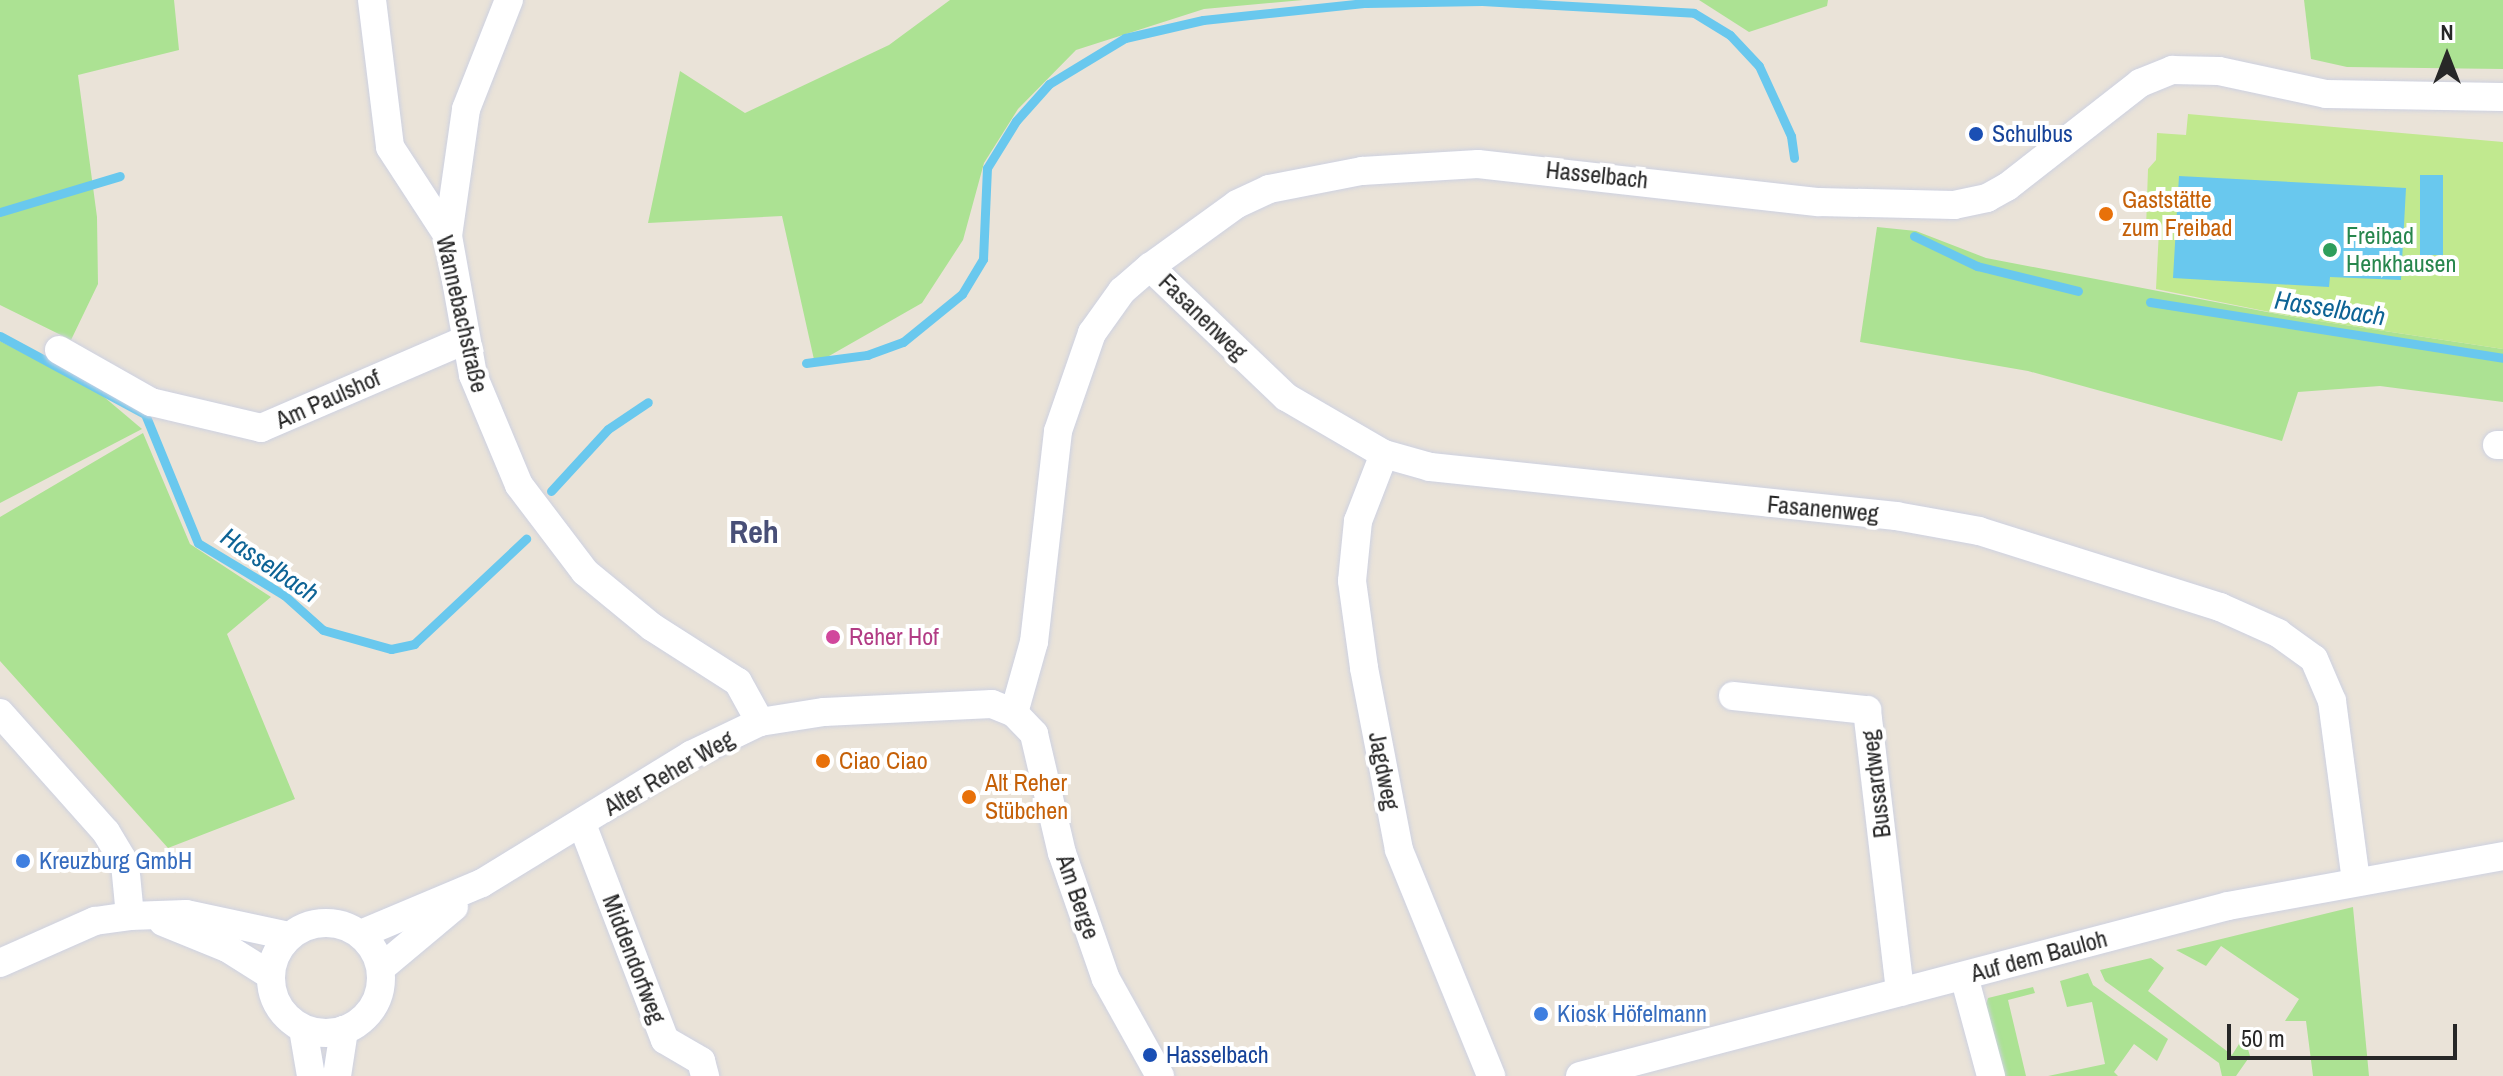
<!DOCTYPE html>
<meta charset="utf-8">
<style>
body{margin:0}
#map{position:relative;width:2503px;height:1076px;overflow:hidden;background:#eae3d8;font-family:"Archivo Narrow",sans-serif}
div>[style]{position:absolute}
.green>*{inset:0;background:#ace293}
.pitch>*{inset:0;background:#c1e98f}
.water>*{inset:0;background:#69c8ee;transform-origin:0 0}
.stream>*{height:9px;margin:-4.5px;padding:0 4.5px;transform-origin:4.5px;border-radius:4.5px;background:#69c8ee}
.roads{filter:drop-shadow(0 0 2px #cdd1e1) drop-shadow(0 0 2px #cdd1e1)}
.minor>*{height:28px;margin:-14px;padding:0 14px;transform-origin:14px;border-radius:14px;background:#fff}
.minor>.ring{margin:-14px;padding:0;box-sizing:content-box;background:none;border:28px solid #fff;border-radius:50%}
.dots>*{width:22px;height:22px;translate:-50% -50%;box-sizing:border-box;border:4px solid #fff;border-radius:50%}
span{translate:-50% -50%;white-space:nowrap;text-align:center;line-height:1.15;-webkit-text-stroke:8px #fff;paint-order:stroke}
.transit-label{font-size:24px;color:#164399}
.left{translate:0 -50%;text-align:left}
.street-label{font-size:24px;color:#272727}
.food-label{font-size:24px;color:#c56008}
.leisure-label{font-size:24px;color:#27864d}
.hotel-label{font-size:24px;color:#b23c85}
.shop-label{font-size:24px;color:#366cbe}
.water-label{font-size:26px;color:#0d6395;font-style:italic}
.district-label{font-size:32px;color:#484f77;font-weight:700}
.north{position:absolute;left:2407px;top:16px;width:80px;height:80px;-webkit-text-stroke:6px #fff;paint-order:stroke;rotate:0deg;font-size:22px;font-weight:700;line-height:32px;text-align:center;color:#272727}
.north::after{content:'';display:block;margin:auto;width:28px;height:36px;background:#272727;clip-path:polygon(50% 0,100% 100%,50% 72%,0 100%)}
.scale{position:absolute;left:2227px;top:1024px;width:230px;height:36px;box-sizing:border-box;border:4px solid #272727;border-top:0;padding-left:10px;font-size:24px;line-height:28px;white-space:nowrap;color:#272727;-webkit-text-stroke:6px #fff;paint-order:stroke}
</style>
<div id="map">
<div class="green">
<div style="clip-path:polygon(0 0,174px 0,179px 50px,78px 75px,97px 217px,98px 284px,71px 340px,0 305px)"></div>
<div style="clip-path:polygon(950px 0,1303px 0,1204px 9px,1076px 50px,1018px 109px,984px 163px,963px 240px,922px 303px,815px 364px,782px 216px,648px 223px,680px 71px,745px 113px,889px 45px)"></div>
<div style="clip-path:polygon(1699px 0,1828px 0,1827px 6px,1749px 32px)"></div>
<div style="clip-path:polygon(2304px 0,2503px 0,2503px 69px,2347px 67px,2311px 59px)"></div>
<div style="clip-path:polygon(1877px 227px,1916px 231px,1986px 258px,2299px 318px,2503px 349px,2503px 402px,2380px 386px,2298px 392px,2282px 441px,2028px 371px,1860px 342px)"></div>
<div style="clip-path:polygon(0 341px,97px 391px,142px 429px,0 503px)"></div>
<div style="clip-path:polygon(143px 433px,190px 544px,271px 597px,227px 634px,295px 799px,168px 848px,0 661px,0 517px)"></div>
<div style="clip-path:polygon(2353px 907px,2369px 1076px,2313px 1076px,2306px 1021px,2285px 1021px,2299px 999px,2221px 946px,2206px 966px,2176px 950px)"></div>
<div style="clip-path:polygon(2151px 958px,2164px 968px,2148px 991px,2232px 1055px,2244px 1036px,2250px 1056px,2236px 1076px,2222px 1076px,2219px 1063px,2105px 981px,2100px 970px)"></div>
<div style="clip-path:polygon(2088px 973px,2093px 985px,2168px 1039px,2157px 1061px,2134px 1044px,2114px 1072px,2118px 1076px,2048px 1076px,2105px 1064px,2092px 1002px,2067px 1007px,2060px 981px)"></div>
<div style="clip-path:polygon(2033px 987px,2035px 993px,2008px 1000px,2026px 1076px,1999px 1076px,1982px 1017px,1988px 998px)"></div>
</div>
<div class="pitch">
<div style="clip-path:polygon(2188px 114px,2503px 142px,2503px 349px,2299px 318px,2156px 289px,2159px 230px,2146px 229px,2148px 169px,2156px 160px,2157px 133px,2186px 135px)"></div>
</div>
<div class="water">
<div style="left:2420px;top:175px;width:23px;height:80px"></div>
<div style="clip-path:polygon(2179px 176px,2406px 188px,2401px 280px,2330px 277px,2329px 287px,2173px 278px)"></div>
</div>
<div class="stream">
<div style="left:0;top:212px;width:125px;rotate:-16.7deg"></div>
<div style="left:1914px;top:236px;width:70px;rotate:25.5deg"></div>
<div style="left:1977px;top:266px;width:104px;rotate:13.9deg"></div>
<div style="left:2150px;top:302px;width:357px;rotate:9deg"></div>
<div style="left:0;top:336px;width:165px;rotate:28.3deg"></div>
<div style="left:145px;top:414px;width:139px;rotate:67.7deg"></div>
<div style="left:198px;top:543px;width:100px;rotate:31.2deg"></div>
<div style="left:284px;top:595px;width:52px;rotate:41.9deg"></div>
<div style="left:323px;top:630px;width:71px;rotate:15.6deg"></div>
<div style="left:391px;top:649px;width:24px;rotate:-12deg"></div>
<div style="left:414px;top:644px;width:154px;rotate:-43.2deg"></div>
<div style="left:806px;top:363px;width:62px;rotate:-7.5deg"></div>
<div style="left:867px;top:355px;width:38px;rotate:-20deg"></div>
<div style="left:903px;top:342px;width:76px;rotate:-39.1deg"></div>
<div style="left:962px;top:294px;width:41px;rotate:-59deg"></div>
<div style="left:983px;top:259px;width:91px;rotate:-87.5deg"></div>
<div style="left:987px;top:168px;width:55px;rotate:-58.3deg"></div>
<div style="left:1016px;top:121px;width:50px;rotate:-48.3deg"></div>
<div style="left:1049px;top:84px;width:89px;rotate:-31.2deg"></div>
<div style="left:1125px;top:38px;width:80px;rotate:-13deg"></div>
<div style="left:1203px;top:20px;width:164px;rotate:-6deg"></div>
<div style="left:1366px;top:3px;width:116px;rotate:-1deg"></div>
<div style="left:1482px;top:1px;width:212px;rotate:3.2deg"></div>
<div style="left:1694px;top:13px;width:42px;rotate:31.4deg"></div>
<div style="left:1730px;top:35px;width:42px;rotate:46.9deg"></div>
<div style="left:1759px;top:66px;width:77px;rotate:65.4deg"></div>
<div style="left:1791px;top:136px;width:22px;rotate:82deg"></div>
<div style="left:551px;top:491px;width:84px;rotate:-47.4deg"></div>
<div style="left:608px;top:429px;width:48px;rotate:-34deg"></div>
</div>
<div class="roads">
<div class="minor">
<div style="left:372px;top:0;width:148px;rotate:83deg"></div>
<div style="left:390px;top:147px;width:106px;rotate:56.9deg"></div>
<div style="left:448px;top:236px;width:141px;rotate:79.8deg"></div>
<div style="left:473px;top:375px;width:119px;rotate:67.3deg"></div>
<div style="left:519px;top:485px;width:109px;rotate:52.8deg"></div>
<div style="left:585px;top:572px;width:87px;rotate:39.4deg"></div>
<div style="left:652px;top:627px;width:102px;rotate:32.6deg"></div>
<div style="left:738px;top:682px;width:46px;rotate:61.2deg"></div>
<div style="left:448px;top:236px;width:128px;rotate:-81.9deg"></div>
<div style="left:466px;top:109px;width:117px;rotate:-68.5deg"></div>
<div style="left:1150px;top:267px;width:188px;rotate:43.7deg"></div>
<div style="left:1286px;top:397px;width:113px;rotate:30.2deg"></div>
<div style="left:1384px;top:454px;width:48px;rotate:15.8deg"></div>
<div style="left:1430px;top:467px;width:469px;rotate:6deg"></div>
<div style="left:1896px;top:516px;width:84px;rotate:10.2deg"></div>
<div style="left:1979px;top:531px;width:253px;rotate:17.5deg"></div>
<div style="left:2220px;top:607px;width:64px;rotate:24.1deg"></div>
<div style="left:2278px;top:633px;width:44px;rotate:35.8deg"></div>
<div style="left:2314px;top:659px;width:46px;rotate:66.8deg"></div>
<div style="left:2332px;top:701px;width:181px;rotate:82.4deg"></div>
<div style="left:59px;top:350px;width:106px;rotate:29.5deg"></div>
<div style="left:151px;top:402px;width:113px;rotate:13.3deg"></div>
<div style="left:261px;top:428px;width:222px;rotate:-23.3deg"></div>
<div style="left:2497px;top:445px;width:6px"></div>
<div style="left:1384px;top:454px;width:72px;rotate:111.2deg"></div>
<div style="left:1358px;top:521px;width:60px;rotate:95.7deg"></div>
<div style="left:1352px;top:581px;width:88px;rotate:82.1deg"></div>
<div style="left:1364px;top:668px;width:185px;rotate:79.1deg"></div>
<div style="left:1399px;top:850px;width:244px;rotate:67.8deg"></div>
<div style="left:1733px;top:696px;width:135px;rotate:6deg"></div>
<div style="left:1867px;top:710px;width:284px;rotate:83.3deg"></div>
<div style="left:0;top:713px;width:159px;rotate:48.3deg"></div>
<div style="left:106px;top:832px;width:37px;rotate:59deg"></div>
<div style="left:125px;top:864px;width:52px;rotate:84.5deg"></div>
<div style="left:1014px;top:713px;width:74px;rotate:-74.3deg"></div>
<div style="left:1034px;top:642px;width:212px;rotate:-83.5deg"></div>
<div style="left:1058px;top:431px;width:104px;rotate:-70.9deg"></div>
<div style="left:1092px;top:333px;width:52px;rotate:-54.5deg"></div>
<div style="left:1122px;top:291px;width:37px;rotate:-41deg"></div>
<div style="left:1150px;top:267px;width:107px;rotate:-35.9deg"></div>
<div style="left:1237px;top:204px;width:35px;rotate:-25deg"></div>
<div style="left:1269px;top:189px;width:95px;rotate:-11deg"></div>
<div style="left:1362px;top:171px;width:116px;rotate:-3.5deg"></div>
<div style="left:1478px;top:164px;width:343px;rotate:6.4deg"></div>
<div style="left:1819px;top:202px;width:135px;rotate:1.3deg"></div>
<div style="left:1954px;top:205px;width:34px;rotate:-12deg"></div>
<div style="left:1987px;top:198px;width:23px;rotate:-29deg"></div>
<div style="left:2007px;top:187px;width:169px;rotate:-38deg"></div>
<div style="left:2140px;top:83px;width:35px;rotate:-22deg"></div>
<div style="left:2172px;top:70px;width:47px;rotate:1.2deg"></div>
<div style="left:2219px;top:71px;width:109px;rotate:12.1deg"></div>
<div style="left:2326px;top:94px;width:177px;rotate:1deg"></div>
<div style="left:582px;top:824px;width:231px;rotate:69deg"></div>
<div style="left:665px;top:1040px;width:42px;rotate:30.3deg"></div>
<div style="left:701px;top:1061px;width:16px;rotate:75deg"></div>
<div style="left:163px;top:922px;width:69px;rotate:22.1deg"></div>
<div style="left:227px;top:948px;width:51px;rotate:32.1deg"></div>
<div class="ring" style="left:271px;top:923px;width:82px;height:82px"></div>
<div style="left:361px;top:934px;width:131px;rotate:-22.9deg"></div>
<div style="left:482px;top:883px;width:245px;rotate:-31.5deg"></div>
<div style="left:691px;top:755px;width:76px;rotate:-25.6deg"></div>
<div style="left:760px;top:722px;width:65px;rotate:-8.9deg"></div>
<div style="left:824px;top:712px;width:168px;rotate:-2.7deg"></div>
<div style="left:992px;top:704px;width:24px;rotate:22deg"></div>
<div style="left:1014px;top:713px;width:29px;rotate:46deg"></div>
<div style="left:1034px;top:734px;width:122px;rotate:76.8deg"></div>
<div style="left:1062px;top:853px;width:133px;rotate:70.8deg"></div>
<div style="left:1106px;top:979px;width:111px;rotate:60.9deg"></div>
<div style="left:0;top:963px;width:104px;rotate:-23.9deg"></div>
<div style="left:95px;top:921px;width:35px;rotate:-8deg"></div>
<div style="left:130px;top:916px;width:56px;rotate:-2deg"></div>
<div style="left:186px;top:914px;width:105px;rotate:12.1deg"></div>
<div style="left:381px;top:968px;width:95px;rotate:-39.9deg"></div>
<div style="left:1964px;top:976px;width:104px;rotate:74.9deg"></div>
<div style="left:303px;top:1029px;width:48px;rotate:80.3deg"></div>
<div style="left:337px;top:1076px;width:47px;rotate:-81.3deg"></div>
<div style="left:1580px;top:1076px;width:670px;rotate:-14.7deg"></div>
<div style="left:2228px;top:906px;width:280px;rotate:-10.3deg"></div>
</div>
</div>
<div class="dots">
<div style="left:1976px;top:134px;background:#1a4fb4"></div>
<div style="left:2106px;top:214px;background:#e8710a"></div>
<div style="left:2330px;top:250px;background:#2e9e5b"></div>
<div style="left:833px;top:637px;background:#d1479c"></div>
<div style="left:823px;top:761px;background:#e8710a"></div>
<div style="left:969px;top:797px;background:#e8710a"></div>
<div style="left:23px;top:861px;background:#3f7fe0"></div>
<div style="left:1541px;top:1014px;background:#3f7fe0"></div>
<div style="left:1150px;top:1055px;background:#1a4fb4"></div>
</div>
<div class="transit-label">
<span class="left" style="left:1992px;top:134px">Schulbus</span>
<span class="left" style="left:1166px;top:1055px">Hasselbach</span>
</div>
<div class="street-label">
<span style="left:1597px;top:175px;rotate:6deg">Hasselbach</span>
<span style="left:462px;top:314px;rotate:77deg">Wannebachstraße</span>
<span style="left:1203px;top:317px;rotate:44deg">Fasanenweg</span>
<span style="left:328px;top:399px;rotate:-24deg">Am Paulshof</span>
<span style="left:1823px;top:509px;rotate:5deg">Fasanenweg</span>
<span style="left:1384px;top:771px;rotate:79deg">Jagdweg</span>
<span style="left:669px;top:773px;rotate:-30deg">Alter Reher Weg</span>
<span style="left:1876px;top:784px;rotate:-97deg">Bussardweg</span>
<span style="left:1078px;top:897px;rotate:71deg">Am Berge</span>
<span style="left:2039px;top:956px;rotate:-15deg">Auf dem Bauloh</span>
<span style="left:634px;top:959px;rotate:69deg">Middendorfweg</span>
</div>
<div class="food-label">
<span class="left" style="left:2122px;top:214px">Gaststätte<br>zum Freibad</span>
<span class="left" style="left:839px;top:761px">Ciao Ciao</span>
<span class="left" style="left:985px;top:797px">Alt Reher<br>Stübchen</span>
</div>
<div class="leisure-label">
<span class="left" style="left:2346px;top:250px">Freibad<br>Henkhausen</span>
</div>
<div class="hotel-label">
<span class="left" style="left:849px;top:637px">Reher Hof</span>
</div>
<div class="shop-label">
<span class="left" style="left:39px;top:861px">Kreuzburg GmbH</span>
<span class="left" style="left:1557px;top:1014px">Kiosk Höfelmann</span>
</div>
<div class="water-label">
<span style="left:2330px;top:308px;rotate:9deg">Hasselbach</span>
<span style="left:270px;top:565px;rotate:34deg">Hasselbach</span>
</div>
<div class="district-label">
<span style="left:754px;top:532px">Reh</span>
</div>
<div class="north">N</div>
<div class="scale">50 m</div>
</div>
